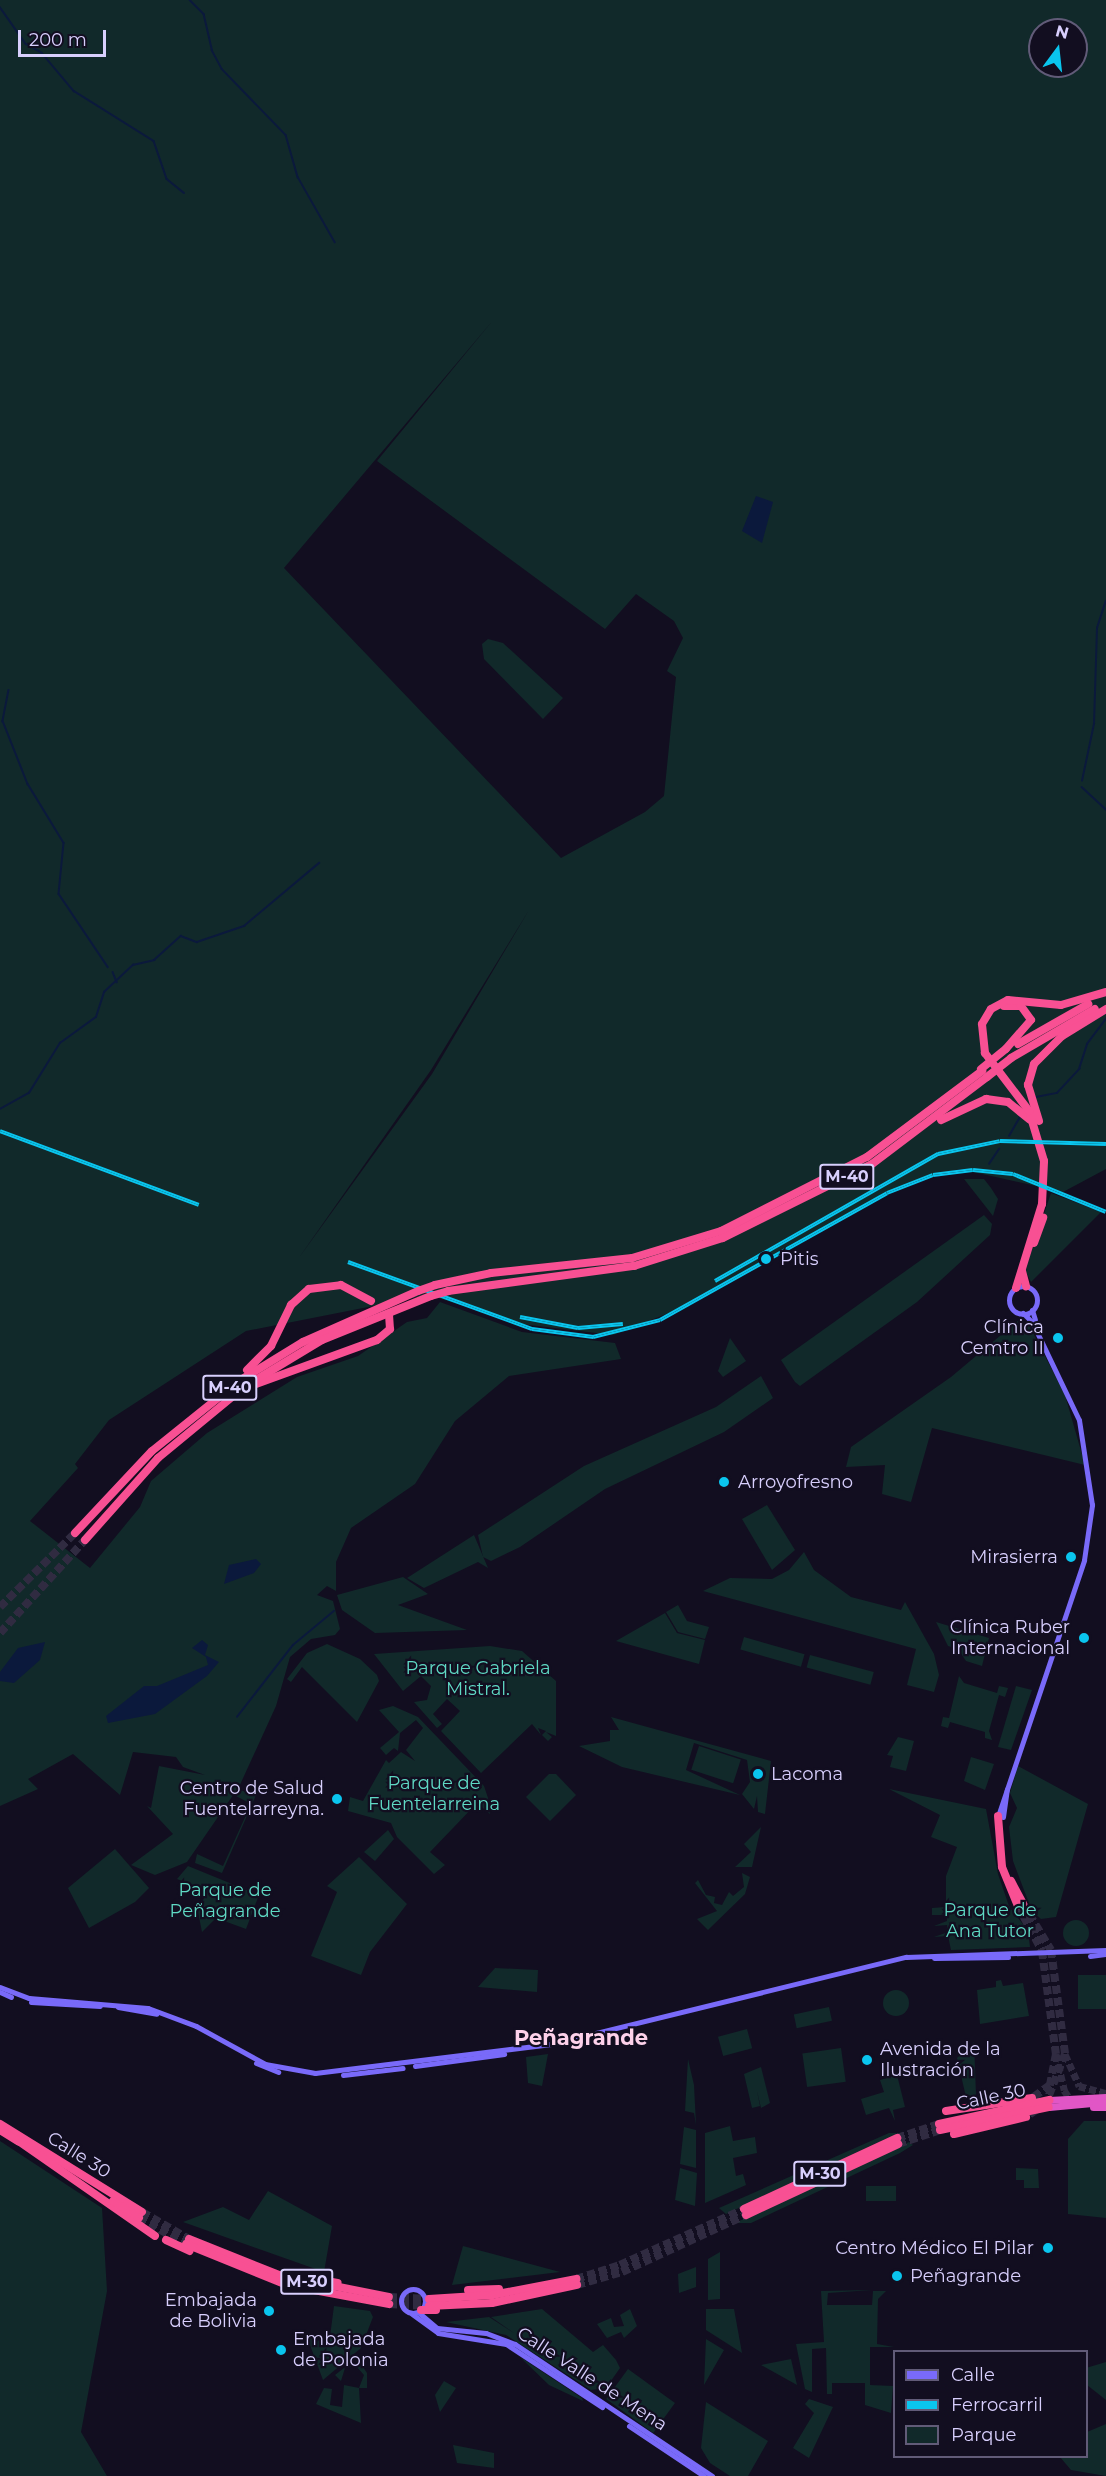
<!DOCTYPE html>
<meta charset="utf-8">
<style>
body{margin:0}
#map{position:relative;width:1106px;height:2476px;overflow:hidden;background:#120e20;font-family:Montserrat,sans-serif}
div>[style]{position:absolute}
.green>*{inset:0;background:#11292a;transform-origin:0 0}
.round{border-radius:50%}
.water>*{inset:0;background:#0b193c}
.stream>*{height:1.5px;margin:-0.75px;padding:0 0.75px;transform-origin:0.75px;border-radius:0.75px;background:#0b193c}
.trunk-tunnel>*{height:7px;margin-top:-3.5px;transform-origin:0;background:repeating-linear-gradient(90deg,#302b41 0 7px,transparent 0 10.5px)}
.motorway-tunnel>*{height:8px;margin-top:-4px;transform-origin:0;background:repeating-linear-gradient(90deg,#302b41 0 8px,transparent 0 12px)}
.secondary>*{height:5px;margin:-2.5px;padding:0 2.5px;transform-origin:2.5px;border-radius:2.5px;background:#796af9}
.secondary>.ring{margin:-2.5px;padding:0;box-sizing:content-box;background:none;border:5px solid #796af9;border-radius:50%}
.trunk>*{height:7px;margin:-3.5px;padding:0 3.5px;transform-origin:3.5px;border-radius:3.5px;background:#e156c6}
.motorway>*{height:8px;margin:-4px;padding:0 4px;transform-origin:4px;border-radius:4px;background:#f85093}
.rail>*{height:4px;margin-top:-2px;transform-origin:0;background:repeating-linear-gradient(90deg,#120e20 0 4.5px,#0ac5ee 0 9px);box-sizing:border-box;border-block:2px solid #0ac5ee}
.motorway-bridge>*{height:8px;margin:-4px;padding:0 4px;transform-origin:4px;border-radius:4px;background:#f85093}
.dots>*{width:16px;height:16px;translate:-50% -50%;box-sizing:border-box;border:3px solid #120e20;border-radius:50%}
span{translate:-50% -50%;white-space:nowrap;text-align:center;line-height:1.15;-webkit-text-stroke:4.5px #120e20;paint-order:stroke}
.shield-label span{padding:2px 4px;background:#120e20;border:2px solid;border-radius:4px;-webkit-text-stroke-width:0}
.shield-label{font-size:16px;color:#d8cffd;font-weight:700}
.poi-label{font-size:18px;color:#d8cffd}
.left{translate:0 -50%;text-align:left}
.right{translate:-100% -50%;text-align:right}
.park-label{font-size:18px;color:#5fd9c4}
.street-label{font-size:18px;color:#d8cffd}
.quarter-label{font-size:21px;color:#fdd1ea;font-weight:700}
.legend{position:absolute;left:893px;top:2350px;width:195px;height:108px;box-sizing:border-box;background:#120e20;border:2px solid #615b78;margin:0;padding:8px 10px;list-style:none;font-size:18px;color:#d8cffd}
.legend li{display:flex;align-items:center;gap:12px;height:30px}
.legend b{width:30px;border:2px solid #615b78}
.north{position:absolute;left:1028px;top:18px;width:60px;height:60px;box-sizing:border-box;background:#120e20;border:2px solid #615b78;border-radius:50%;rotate:15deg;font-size:16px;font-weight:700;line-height:24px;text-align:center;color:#d8cffd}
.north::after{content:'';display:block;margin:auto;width:21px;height:27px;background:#0ac5ee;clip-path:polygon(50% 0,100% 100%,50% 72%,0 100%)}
.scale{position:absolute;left:18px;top:30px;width:88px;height:27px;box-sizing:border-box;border:3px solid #d8cffd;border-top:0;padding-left:8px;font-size:18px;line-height:21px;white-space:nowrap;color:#d8cffd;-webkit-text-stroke:4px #120e20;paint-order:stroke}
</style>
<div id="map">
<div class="green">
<div style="clip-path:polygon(evenodd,0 0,1106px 0,1106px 1169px,1063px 1192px,960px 1169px,910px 1182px,689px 1305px,613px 1335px,521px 1324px,429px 1295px,246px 1331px,109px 1420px,75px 1464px,78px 1468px,30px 1521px,90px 1568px,140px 1507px,151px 1481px,207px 1433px,297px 1377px,358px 1356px,407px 1322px,427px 1318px,440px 1302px,522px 1332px,615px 1343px,621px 1359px,509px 1376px,455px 1421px,415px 1484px,351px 1528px,336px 1562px,336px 1591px,327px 1586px,317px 1595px,333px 1601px,340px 1629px,335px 1635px,311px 1639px,290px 1657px,276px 1706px,239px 1787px,234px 1786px,238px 1788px,187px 1862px,155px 1875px,131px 1865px,173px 1834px,147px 1806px,151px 1808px,159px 1766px,205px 1775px,183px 1767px,176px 1757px,133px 1752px,120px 1795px,73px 1754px,28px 1779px,38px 1789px,0 1806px,0 0,1040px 30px,1076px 30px,1076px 66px,1040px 66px,1040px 30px,0 0,494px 319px,377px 461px,605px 629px,636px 594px,674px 621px,683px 638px,667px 671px,676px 677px,664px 796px,645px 812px,561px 858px,284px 568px,494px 319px,0 0,529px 910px,432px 1074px,298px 1259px,431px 1070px,529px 910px)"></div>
<div style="clip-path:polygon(488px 639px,503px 643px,563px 698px,543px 719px,484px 659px,482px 644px)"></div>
<div style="clip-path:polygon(964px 1179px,984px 1179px,991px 1188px,998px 1199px,993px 1216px)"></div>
<div style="clip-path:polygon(1051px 1193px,1101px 1212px,1031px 1282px,1025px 1270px)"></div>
<div style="clip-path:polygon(984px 1215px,992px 1224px,990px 1235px,917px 1302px,800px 1386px,795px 1382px,781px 1360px)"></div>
<div style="clip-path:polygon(1020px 1319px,1030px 1327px,1065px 1395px,1085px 1465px,932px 1428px,911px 1502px,882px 1494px,885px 1465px,846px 1467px,851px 1447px,951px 1377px)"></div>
<div style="clip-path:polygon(730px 1338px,746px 1361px,723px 1377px,718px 1371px)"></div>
<div style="clip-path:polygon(761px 1376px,773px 1398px,724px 1432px,605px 1489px,520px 1547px,491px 1561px,483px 1557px,478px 1535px,584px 1466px,716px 1407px)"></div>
<div style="clip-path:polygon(767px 1505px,795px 1550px,772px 1570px,742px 1519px)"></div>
<div style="clip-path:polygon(474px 1535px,488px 1568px,478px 1562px,424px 1588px,407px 1578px)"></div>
<div style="clip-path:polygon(804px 1552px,814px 1570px,851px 1597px,901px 1610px,905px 1602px,934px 1654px,939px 1675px,934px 1692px,907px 1685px,916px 1649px,703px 1591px,730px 1578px,772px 1579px,789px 1570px)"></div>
<div style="clip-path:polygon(403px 1577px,428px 1594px,398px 1605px,467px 1630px,375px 1633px,342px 1610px,337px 1595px)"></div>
<div style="clip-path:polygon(678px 1605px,687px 1621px,709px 1627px,705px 1639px,678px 1632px,666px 1612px)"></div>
<div style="clip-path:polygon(665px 1613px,677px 1633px,705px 1640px,699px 1664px,616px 1641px)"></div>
<div style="clip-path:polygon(936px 1622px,989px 1638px,982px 1666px,966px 1661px,958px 1649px,948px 1646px)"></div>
<div style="left:744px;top:1637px;width:63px;height:13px;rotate:16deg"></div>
<div style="clip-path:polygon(327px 1644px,360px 1659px,377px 1675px,379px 1681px,357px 1722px,302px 1667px,291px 1682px,287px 1679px,307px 1653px)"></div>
<div style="clip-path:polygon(490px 1646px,522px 1651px,556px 1681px,556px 1736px,546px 1732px,552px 1737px,548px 1741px,542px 1735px,546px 1731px,538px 1728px,541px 1735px,532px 1724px,481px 1773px,441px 1731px,460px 1711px,447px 1699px,433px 1714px,442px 1724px,437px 1728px,414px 1702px,427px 1700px,431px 1686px,421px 1676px,403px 1691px,374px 1654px)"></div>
<div style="left:810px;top:1655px;width:66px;height:13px;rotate:15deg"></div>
<div style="clip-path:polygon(959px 1676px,964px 1683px,997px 1693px,999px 1686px,1008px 1688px,1005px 1697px,999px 1695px,989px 1731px,992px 1740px,985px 1738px,985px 1732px,950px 1722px,948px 1728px,941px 1726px,943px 1717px,949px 1718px)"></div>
<div style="clip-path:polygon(1016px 1686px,1032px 1690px,1011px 1750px,998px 1747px)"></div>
<div style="clip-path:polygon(393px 1706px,418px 1717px,484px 1786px,488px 1798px,490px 1814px,477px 1803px,430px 1852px,445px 1865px,434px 1874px,397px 1837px,391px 1823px,348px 1811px,350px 1797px,363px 1801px,386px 1760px,389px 1763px,401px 1752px,415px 1761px,406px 1750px,423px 1728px,416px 1720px,400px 1733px,398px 1751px,394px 1748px,386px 1755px,380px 1748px,399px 1732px,379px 1710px)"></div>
<div style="clip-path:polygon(611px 1717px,771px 1761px,765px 1814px,758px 1812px,757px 1796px,754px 1809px,742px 1794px,750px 1782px,747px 1760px,694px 1743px,686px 1770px,740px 1795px,622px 1767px,579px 1746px,610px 1741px,610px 1730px,619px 1730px)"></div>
<div style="clip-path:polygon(898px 1737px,914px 1741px,906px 1771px,890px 1767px,893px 1756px,887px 1755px)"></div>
<div style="left:699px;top:1746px;width:44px;height:25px;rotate:18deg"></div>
<div style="clip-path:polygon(971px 1757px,994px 1764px,985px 1790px,964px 1781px)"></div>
<div style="clip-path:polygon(1018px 1766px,1088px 1804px,1056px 1917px,1041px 1919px,1032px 1911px,1013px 1861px,1009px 1827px,1017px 1808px,1010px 1793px)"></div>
<div style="clip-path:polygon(549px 1774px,556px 1774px,576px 1795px,550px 1821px,526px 1797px)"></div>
<div style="clip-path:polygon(889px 1789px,986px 1809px,998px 1874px,1009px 1906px,1028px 1931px,1030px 1947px,951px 1950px,948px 1936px,934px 1937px,948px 1932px,947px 1925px,934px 1926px,947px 1921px,947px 1915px,932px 1915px,932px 1908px,946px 1907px,946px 1876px,957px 1847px,931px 1837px,940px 1815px)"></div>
<div style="clip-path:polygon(240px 1790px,256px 1795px,222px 1873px,195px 1863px,197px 1854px,223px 1866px,251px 1804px,236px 1796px)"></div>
<div style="clip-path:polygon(761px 1827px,752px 1867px,735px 1867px,751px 1852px,744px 1844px)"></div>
<div style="clip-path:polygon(388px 1830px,394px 1839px,375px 1861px,364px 1852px)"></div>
<div style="clip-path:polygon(115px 1849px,149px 1888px,135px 1902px,89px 1928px,68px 1888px)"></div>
<div style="clip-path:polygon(359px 1857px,407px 1904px,370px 1952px,361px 1975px,311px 1956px,337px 1892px,327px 1886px)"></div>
<div style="clip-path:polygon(188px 1866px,259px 1895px,246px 1929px,216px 1918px,202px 1932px,198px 1912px,207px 1891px,177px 1879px)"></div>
<div style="clip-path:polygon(742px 1873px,750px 1877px,745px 1894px,708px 1930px,697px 1919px,717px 1911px,695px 1883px,698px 1880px,706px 1895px,715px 1897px,714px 1903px,722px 1905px,729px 1892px,733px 1896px,744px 1887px)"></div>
<div class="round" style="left:1063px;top:1920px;width:26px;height:26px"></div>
<div style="clip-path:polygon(495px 1968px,538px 1970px,537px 1992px,478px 1987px)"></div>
<div style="left:1106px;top:1975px;width:34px;height:28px;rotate:90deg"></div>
<div style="clip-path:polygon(1001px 1980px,1003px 1986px,1023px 1983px,1029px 2016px,980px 2024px,977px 1990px,996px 1987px,996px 1981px)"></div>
<div class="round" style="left:883px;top:1990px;width:26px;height:26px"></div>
<div style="left:829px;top:2007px;width:14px;height:36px;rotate:78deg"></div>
<div style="left:747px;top:2029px;width:20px;height:30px;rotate:75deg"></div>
<div style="clip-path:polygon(974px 2042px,976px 2095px,966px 2097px,957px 2058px)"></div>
<div style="left:841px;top:2048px;width:34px;height:39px;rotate:82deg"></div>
<div style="clip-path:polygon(548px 2054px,542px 2086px,528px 2083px,526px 2057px)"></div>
<div style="clip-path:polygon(688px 2059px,694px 2085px,696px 2125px,694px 2113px,685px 2111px)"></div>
<div style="clip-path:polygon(761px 2067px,770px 2103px,761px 2108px,757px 2091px,760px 2106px,752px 2108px,744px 2074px)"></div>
<div style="clip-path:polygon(897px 2075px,905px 2107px,893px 2110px,895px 2121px,889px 2108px,866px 2115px,861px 2099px,884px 2092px,880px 2080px)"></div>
<div style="clip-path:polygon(1084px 2121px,1106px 2121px,1106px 2218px,1068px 2214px,1068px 2139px)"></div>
<div style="clip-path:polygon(730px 2126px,733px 2141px,755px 2137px,757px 2153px,733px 2158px,736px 2176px,743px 2174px,746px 2185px,705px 2203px,705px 2133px)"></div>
<div style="clip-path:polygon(684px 2127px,696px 2130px,696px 2168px,680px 2164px)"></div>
<div style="clip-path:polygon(889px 2133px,898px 2133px,726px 2214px,719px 2208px)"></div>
<div style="clip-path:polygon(0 2141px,102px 2208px,107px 2291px,81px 2432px,107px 2476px,0 2476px)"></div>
<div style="clip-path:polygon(909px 2142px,913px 2145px,900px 2153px,751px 2223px,735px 2223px)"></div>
<div style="clip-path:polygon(680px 2168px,697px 2173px,695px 2206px,675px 2200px)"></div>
<div style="clip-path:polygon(1016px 2168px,1038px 2169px,1039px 2188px,1024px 2188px,1024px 2180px,1016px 2180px)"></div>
<div style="left:866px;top:2186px;width:30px;height:15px"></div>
<div style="clip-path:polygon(268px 2191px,332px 2226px,324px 2272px,183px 2222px,223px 2207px,249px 2220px)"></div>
<div style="clip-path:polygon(463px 2246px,560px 2272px,452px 2285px)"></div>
<div style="clip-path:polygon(720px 2252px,720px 2299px,708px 2300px,708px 2259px)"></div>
<div style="clip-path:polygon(696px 2267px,696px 2287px,679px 2293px,678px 2274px)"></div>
<div style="clip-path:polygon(872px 2290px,828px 2293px,827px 2305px,872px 2305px,873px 2291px,886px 2291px,878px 2299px,877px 2344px,894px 2347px,870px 2347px,870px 2385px,893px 2386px,891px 2413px,865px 2405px,865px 2383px,832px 2383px,832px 2394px,827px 2394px,826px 2348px,812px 2349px,812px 2392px,805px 2389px,796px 2344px,824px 2342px,821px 2291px)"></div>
<div style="clip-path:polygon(334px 2306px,370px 2311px,373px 2317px,361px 2348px,323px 2380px,307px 2337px,329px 2344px)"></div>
<div style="clip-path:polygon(542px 2309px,593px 2352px,603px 2345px,616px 2360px,620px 2368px,606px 2388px,591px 2390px,506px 2335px,446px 2322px,489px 2317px,514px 2333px,491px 2317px)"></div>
<div style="clip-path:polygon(630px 2309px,637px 2326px,624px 2338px,621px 2332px,607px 2338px,597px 2324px,611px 2318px,614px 2327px,624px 2326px,620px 2315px)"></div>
<div style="clip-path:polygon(706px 2309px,734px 2309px,742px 2353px,706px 2330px)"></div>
<div style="clip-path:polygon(706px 2339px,724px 2350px,704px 2385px)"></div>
<div style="clip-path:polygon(520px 2357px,582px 2398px,583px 2401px,549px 2385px)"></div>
<div style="clip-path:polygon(357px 2358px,367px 2373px,367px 2388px,359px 2388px,361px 2423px,316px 2404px,324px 2388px,332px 2389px,330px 2405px,342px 2407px,344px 2385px,359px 2388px,364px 2375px,356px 2366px,345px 2368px,341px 2381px,335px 2375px,353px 2361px,356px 2365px)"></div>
<div style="clip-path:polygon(791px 2359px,797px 2385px,761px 2365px)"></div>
<div style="clip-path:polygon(1106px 2362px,1106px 2400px,1087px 2385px,1086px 2368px)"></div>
<div style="left:628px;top:2369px;width:58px;height:37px;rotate:36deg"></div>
<div style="clip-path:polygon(444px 2381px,456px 2388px,440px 2412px,435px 2395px)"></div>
<div style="clip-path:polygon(809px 2399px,833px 2407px,809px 2458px,793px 2448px,814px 2413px,805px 2404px)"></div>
<div style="clip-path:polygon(706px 2402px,768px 2441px,748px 2476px,730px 2476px,710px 2463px,701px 2448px)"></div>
<div style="clip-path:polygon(1106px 2424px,1106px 2476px,1071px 2470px,1060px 2457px,1086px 2456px,1087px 2432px)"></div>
<div style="clip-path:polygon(453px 2445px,494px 2453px,494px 2468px,457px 2463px)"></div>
</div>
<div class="water">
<div style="clip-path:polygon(756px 496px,773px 502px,762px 543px,742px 531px)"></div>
<div style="clip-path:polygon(256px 1559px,261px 1564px,254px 1573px,224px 1584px,229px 1565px)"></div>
<div style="clip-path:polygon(202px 1640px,208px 1645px,205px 1655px,219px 1662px,207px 1676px,155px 1714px,108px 1723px,106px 1716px,144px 1686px,157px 1686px,208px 1665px,206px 1657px,192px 1648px)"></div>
<div style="clip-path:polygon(45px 1642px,40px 1660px,14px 1683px,0 1681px,0 1672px,18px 1648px)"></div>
</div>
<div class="stream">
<div style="left:190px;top:0;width:20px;rotate:45deg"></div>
<div style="left:204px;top:14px;width:37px;rotate:77deg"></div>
<div style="left:212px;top:50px;width:21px;rotate:62deg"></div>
<div style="left:222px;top:69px;width:92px;rotate:45.9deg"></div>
<div style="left:286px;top:135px;width:44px;rotate:74.1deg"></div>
<div style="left:298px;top:177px;width:75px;rotate:60.4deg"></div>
<div style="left:0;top:7px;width:45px;rotate:54.9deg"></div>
<div style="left:26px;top:44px;width:18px;rotate:29deg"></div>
<div style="left:42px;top:53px;width:50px;rotate:49.9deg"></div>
<div style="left:74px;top:91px;width:94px;rotate:32deg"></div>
<div style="left:154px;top:141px;width:40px;rotate:71.1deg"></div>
<div style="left:167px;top:179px;width:22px;rotate:39deg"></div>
<div style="left:9px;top:690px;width:32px;rotate:101deg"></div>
<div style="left:3px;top:721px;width:68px;rotate:68.4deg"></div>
<div style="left:28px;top:784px;width:69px;rotate:58.6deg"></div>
<div style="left:64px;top:843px;width:51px;rotate:95.6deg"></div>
<div style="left:59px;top:894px;width:88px;rotate:56.1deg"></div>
<div style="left:1082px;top:781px;width:58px;rotate:-78.1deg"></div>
<div style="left:1094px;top:724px;width:96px;rotate:-88.2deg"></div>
<div style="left:1097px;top:628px;width:28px;rotate:-72deg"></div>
<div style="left:1082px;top:787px;width:33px;rotate:43deg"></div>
<div style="left:113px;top:972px;width:11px;rotate:68deg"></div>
<div style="left:1036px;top:1097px;width:21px;rotate:-11deg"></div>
<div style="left:1057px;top:1093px;width:33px;rotate:-47deg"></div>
<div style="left:1079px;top:1069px;width:26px;rotate:-72deg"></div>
<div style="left:1087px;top:1044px;width:31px;rotate:-53deg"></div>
<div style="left:0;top:1109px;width:33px;rotate:-29deg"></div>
<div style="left:29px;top:1093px;width:59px;rotate:-58.2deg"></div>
<div style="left:60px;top:1043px;width:44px;rotate:-35.8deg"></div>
<div style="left:96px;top:1017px;width:26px;rotate:-72deg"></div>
<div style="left:104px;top:992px;width:40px;rotate:-43deg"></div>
<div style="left:133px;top:965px;width:22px;rotate:-13deg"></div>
<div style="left:154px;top:960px;width:36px;rotate:-42deg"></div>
<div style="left:181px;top:936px;width:17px;rotate:21deg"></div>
<div style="left:197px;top:942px;width:50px;rotate:-18.8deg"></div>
<div style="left:244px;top:926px;width:98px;rotate:-40deg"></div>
<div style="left:1009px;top:1136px;width:22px;rotate:-60deg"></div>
<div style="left:989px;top:1164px;width:18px;rotate:-56deg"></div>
<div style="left:237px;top:1717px;width:91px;rotate:-52.1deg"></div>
<div style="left:293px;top:1645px;width:53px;rotate:-39.7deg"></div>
</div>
<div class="trunk-tunnel">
<div style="left:1056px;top:2054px;width:37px;rotate:77deg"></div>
<div style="left:1064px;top:2090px;width:14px;rotate:56deg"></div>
<div style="left:1065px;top:2054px;width:35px;rotate:66deg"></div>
<div style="left:1079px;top:2086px;width:28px;rotate:15deg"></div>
</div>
<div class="motorway-tunnel">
<div style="left:0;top:1607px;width:105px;rotate:-44.6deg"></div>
<div style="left:0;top:1633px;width:126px;rotate:-47.6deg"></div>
<div style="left:1023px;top:1904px;width:54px;rotate:58.7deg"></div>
<div style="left:1051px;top:1950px;width:105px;rotate:82.3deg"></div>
<div style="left:1065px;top:2054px;width:53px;rotate:111.2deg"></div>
<div style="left:1046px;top:2103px;width:24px;rotate:145deg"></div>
<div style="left:1018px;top:1906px;width:51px;rotate:61.9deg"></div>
<div style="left:1042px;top:1951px;width:104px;rotate:82.3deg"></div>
<div style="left:1056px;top:2054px;width:32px;rotate:101deg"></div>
<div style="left:1050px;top:2085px;width:22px;rotate:144deg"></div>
<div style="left:897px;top:2138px;width:44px;rotate:-18.4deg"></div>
<div style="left:898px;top:2144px;width:44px;rotate:-18.4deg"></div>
<div style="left:142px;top:2212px;width:54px;rotate:29.9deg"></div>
<div style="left:139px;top:2218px;width:54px;rotate:29deg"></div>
<div style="left:576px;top:2279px;width:46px;rotate:-17.7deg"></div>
<div style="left:620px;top:2265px;width:136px;rotate:-24.3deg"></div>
<div style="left:577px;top:2285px;width:47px;rotate:-16.1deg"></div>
<div style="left:622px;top:2272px;width:136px;rotate:-24.7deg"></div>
<div style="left:389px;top:2297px;width:40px;rotate:2.9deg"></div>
<div style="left:389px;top:2304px;width:40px;rotate:2.9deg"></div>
</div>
<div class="secondary">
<div class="ring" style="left:1009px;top:1286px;width:23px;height:23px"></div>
<div style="left:1032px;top:1310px;width:10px;rotate:73deg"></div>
<div style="left:998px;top:1816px;width:270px;rotate:-71.4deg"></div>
<div style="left:1084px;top:1560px;width:56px;rotate:-81.7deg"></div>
<div style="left:1092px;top:1505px;width:86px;rotate:-98.7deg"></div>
<div style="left:1079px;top:1420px;width:109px;rotate:-115.6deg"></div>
<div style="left:1032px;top:1322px;width:13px;rotate:-135deg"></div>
<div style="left:1003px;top:1817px;width:28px;rotate:-82deg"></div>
<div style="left:1090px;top:1956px;width:16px;rotate:-7deg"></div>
<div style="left:934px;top:1958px;width:74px;rotate:-0.8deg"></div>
<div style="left:0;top:1987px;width:31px;rotate:21deg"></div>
<div style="left:29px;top:1998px;width:119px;rotate:4.8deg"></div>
<div style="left:148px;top:2008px;width:51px;rotate:20.6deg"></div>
<div style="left:196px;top:2026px;width:79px;rotate:28.8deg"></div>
<div style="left:265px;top:2064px;width:51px;rotate:10.2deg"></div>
<div style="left:315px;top:2073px;width:238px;rotate:-7deg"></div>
<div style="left:551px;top:2044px;width:366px;rotate:-13.8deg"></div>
<div style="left:906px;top:1957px;width:200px;rotate:-2deg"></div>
<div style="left:0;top:1992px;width:12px;rotate:24deg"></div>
<div style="left:31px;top:2002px;width:69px;rotate:3.3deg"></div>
<div style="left:118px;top:2007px;width:39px;rotate:10deg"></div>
<div style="left:256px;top:2063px;width:24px;rotate:22deg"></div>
<div style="left:415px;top:2066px;width:90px;rotate:-7.7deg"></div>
<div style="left:343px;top:2075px;width:60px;rotate:-6.7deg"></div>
<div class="ring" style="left:401px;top:2289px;width:19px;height:19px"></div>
<div style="left:418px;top:2312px;width:25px;rotate:40deg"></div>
<div style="left:437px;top:2328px;width:49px;rotate:5.8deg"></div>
<div style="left:486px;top:2333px;width:31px;rotate:21deg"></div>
<div style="left:515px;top:2344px;width:237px;rotate:33.8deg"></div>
<div style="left:412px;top:2314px;width:32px;rotate:36deg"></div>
<div style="left:438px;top:2333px;width:69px;rotate:9.2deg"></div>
<div style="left:506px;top:2344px;width:115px;rotate:33.3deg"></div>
<div style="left:629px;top:2426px;width:90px;rotate:33.7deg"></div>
</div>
<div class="trunk">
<div style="left:1049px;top:2100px;width:57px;rotate:-3deg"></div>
<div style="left:1049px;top:2107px;width:54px;rotate:-5.3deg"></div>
<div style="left:1093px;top:2107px;width:13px"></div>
</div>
<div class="motorway">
<div style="left:1004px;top:1006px;width:17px"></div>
<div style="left:1021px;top:1006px;width:17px;rotate:54deg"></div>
<div style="left:1031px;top:1020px;width:38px;rotate:131deg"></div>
<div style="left:1018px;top:1044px;width:81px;rotate:-29.7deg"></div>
<div style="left:1011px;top:1058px;width:97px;rotate:-30.3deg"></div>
<div style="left:941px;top:1120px;width:50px;rotate:-25deg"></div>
<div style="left:986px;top:1099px;width:22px;rotate:8deg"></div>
<div style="left:1008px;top:1102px;width:28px;rotate:39deg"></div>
<div style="left:1039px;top:1121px;width:38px;rotate:-107deg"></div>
<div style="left:1028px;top:1085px;width:22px;rotate:-74deg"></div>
<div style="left:1034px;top:1064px;width:40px;rotate:-45deg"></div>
<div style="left:1062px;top:1036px;width:52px;rotate:-31.5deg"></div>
<div style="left:1034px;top:1243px;width:27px;rotate:-70deg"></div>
<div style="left:1022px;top:1271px;width:16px;rotate:75deg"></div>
<div style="left:435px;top:1285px;width:57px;rotate:-12.1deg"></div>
<div style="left:491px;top:1273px;width:142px;rotate:-6.1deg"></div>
<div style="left:632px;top:1258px;width:93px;rotate:-16.9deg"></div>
<div style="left:721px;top:1231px;width:164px;rotate:-26.9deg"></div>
<div style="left:867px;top:1157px;width:144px;rotate:-36.8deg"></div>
<div style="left:1016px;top:1288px;width:88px;rotate:-72.8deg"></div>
<div style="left:1042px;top:1204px;width:43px;rotate:-87.3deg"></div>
<div style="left:1044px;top:1161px;width:52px;rotate:-106.7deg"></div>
<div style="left:1029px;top:1111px;width:73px;rotate:-127.2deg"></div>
<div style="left:985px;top:1053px;width:29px;rotate:-96deg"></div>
<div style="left:982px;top:1024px;width:17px;rotate:-59deg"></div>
<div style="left:991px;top:1009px;width:19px;rotate:-28deg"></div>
<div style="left:1008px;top:1000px;width:53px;rotate:5.4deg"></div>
<div style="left:1061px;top:1005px;width:47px;rotate:-16.1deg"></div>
<div style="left:448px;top:1291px;width:188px;rotate:-7.7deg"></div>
<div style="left:634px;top:1266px;width:93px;rotate:-17.5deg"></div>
<div style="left:723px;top:1238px;width:166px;rotate:-26.4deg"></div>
<div style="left:872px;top:1164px;width:144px;rotate:-37.1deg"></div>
<div style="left:247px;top:1370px;width:34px;rotate:-45deg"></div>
<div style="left:271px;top:1346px;width:46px;rotate:-64deg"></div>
<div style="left:291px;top:1305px;width:24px;rotate:-42deg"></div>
<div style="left:309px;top:1289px;width:32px;rotate:-7deg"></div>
<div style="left:341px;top:1285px;width:34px;rotate:28deg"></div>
<div style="left:256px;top:1384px;width:129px;rotate:-20deg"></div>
<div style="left:377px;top:1340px;width:17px;rotate:-40deg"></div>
<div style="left:390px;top:1329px;width:14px;rotate:-94deg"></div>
<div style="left:75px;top:1533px;width:112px;rotate:-46.8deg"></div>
<div style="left:152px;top:1451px;width:112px;rotate:-38.8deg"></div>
<div style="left:239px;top:1381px;width:75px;rotate:-31.4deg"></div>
<div style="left:303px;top:1342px;width:126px;rotate:-23.9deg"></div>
<div style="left:85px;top:1540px;width:110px;rotate:-48.3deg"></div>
<div style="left:158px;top:1458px;width:112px;rotate:-39.5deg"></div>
<div style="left:244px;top:1387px;width:91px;rotate:-31.1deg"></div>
<div style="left:322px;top:1340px;width:118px;rotate:-22deg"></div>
<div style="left:998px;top:1816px;width:51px;rotate:85.5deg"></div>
<div style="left:1002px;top:1867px;width:42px;rotate:67.7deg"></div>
<div style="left:1011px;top:1881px;width:26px;rotate:62deg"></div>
<div style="left:946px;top:2111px;width:87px;rotate:-8.6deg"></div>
<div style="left:0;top:2124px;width:167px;rotate:31.8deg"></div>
<div style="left:939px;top:2124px;width:113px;rotate:-12.3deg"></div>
<div style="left:0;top:2130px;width:22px;rotate:32deg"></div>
<div style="left:940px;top:2130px;width:111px;rotate:-11.9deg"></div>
<div style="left:954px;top:2134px;width:74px;rotate:-13.3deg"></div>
<div style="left:17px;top:2140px;width:168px;rotate:34.8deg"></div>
<div style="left:113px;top:2201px;width:31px;rotate:33deg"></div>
<div style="left:744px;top:2209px;width:169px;rotate:-24.9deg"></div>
<div style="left:746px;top:2215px;width:168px;rotate:-25deg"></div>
<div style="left:189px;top:2239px;width:97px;rotate:21.8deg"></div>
<div style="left:279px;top:2275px;width:112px;rotate:11.3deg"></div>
<div style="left:166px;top:2240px;width:26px;rotate:25deg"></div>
<div style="left:186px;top:2244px;width:109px;rotate:22.1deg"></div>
<div style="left:287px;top:2285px;width:104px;rotate:10.6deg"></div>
<div style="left:310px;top:2278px;width:28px;rotate:10deg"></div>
<div style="left:468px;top:2290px;width:31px;rotate:-2deg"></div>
<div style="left:429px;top:2299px;width:63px;rotate:-3.6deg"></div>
<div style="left:492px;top:2295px;width:86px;rotate:-10.8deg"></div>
<div style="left:429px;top:2306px;width:63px;rotate:-2.7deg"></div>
<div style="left:492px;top:2303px;width:87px;rotate:-12deg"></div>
<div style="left:421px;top:2310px;width:15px"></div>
</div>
<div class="rail">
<div style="left:0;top:1131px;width:212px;rotate:20.4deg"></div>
<div style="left:348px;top:1262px;width:196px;rotate:20deg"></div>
<div style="left:532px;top:1329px;width:62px;rotate:7.5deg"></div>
<div style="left:593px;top:1337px;width:69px;rotate:-14.2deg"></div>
<div style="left:660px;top:1320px;width:260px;rotate:-29.2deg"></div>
<div style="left:887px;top:1193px;width:49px;rotate:-21.4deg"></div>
<div style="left:933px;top:1175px;width:40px;rotate:-7.1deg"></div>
<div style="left:973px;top:1170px;width:40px;rotate:5.7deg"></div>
<div style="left:1013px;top:1174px;width:100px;rotate:22.2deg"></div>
<div style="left:715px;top:1281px;width:257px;rotate:-29.7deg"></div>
<div style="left:938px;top:1154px;width:63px;rotate:-11.8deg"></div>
<div style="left:1000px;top:1141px;width:106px;rotate:1.6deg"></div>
<div style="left:520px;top:1317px;width:59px;rotate:10.7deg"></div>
<div style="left:578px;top:1328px;width:45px;rotate:-5.1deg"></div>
</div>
<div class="motorway-bridge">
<div style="left:981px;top:1069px;width:32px;rotate:-39deg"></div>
<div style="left:987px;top:1077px;width:31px;rotate:-38deg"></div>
<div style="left:418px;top:1291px;width:18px;rotate:-19deg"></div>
<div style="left:431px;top:1296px;width:18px;rotate:-16deg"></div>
</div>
<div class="dots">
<div style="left:766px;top:1259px;background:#0ac5ee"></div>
<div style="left:1058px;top:1338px;background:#0ac5ee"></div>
<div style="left:724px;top:1482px;background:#0ac5ee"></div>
<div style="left:1071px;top:1557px;background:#0ac5ee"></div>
<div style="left:1084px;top:1638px;background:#0ac5ee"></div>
<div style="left:758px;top:1774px;background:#0ac5ee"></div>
<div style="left:337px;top:1799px;background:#0ac5ee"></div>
<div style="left:867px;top:2060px;background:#0ac5ee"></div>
<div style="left:1048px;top:2248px;background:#0ac5ee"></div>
<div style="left:897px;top:2276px;background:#0ac5ee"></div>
<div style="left:269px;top:2311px;background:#0ac5ee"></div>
<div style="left:281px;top:2350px;background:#0ac5ee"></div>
</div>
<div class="shield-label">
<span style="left:847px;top:1177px">M-40</span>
<span style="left:230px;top:1388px">M-40</span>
<span style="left:820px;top:2174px">M-30</span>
<span style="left:307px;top:2282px">M-30</span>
</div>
<div class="poi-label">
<span class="left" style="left:780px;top:1259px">Pitis</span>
<span class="right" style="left:1044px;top:1338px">Clínica<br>Cemtro II</span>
<span class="left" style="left:738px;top:1482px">Arroyofresno</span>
<span class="right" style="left:1058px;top:1557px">Mirasierra</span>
<span class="right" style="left:1070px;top:1638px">Clínica Ruber<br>Internacional</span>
<span class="left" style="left:771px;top:1774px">Lacoma</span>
<span class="right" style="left:324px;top:1799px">Centro de Salud<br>Fuentelarreyna.</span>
<span class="left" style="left:880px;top:2060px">Avenida de la<br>Ilustración</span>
<span class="right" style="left:1034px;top:2248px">Centro Médico El Pilar</span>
<span class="left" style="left:910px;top:2276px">Peñagrande</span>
<span class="right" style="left:257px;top:2311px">Embajada<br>de Bolivia</span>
<span class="left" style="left:293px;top:2350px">Embajada<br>de Polonia</span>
</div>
<div class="park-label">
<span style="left:478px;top:1679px">Parque Gabriela<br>Mistral.</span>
<span style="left:434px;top:1794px">Parque de<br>Fuentelarreina</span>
<span style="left:225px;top:1901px">Parque de<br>Peñagrande</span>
<span style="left:990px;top:1921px">Parque de<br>Ana Tutor</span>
</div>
<div class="street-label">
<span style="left:991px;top:2097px;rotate:-12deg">Calle 30</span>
<span style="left:79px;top:2155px;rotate:32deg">Calle 30</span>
<span style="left:592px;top:2379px;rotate:33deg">Calle Valle de Mena</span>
</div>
<div class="quarter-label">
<span style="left:581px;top:2038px">Peñagrande</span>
</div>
<ul class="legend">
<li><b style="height:8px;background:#796af9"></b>Calle</li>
<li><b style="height:8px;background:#0ac5ee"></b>Ferrocarril</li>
<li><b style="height:16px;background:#11292a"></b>Parque</li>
</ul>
<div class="north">N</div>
<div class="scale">200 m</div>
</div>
